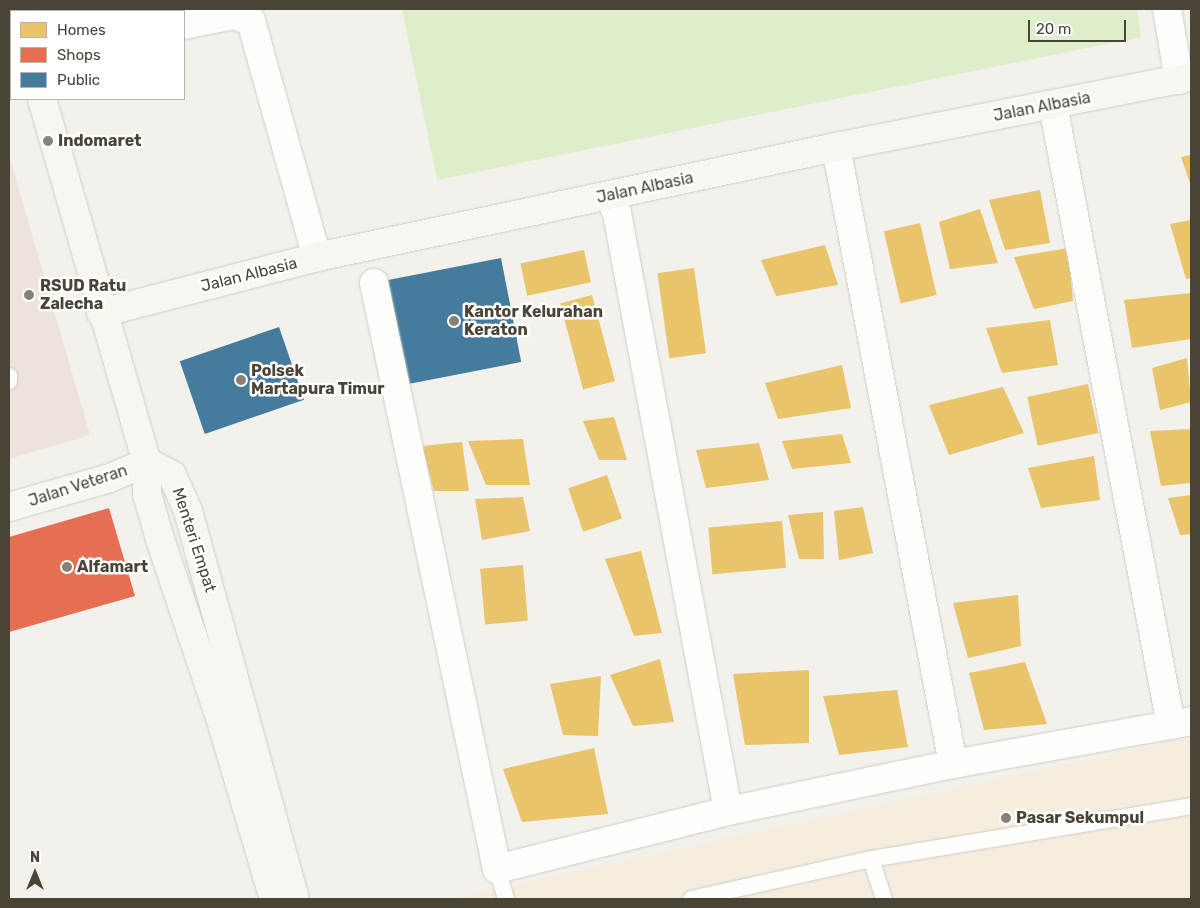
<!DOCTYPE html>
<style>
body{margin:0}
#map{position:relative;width:1200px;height:908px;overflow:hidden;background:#f2f1ec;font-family:Rubik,sans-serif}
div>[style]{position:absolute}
.commercial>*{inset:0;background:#f5eedf}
.medical>*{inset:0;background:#ede2dc}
.green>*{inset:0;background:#deeecb}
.homes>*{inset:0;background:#e9c46a;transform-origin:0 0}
.shops>*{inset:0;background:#e76f51}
.public>*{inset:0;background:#457b9d;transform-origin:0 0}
.roads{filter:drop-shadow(0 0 1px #ceccc6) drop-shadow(0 0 1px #ceccc6)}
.lane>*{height:16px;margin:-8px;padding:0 8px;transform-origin:8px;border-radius:8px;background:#fdfdfc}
.street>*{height:28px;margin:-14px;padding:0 14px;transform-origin:14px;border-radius:14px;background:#fdfdfc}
.secondary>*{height:28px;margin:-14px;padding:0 14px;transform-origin:14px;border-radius:14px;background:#f7f6f0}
.dots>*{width:14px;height:14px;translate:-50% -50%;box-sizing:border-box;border:2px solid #fff;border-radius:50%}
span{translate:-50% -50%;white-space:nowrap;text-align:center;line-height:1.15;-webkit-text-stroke:5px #fff;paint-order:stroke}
.street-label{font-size:16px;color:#4a4437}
.poi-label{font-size:16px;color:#4a4437;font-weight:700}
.left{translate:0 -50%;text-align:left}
.frame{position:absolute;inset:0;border:10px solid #4a4437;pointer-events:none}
.legend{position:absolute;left:10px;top:10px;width:175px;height:90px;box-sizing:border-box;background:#fff;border:1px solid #b7b4af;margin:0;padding:6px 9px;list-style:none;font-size:15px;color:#4a4437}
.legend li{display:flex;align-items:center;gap:10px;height:25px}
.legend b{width:25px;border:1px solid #b7b4af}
.north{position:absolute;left:10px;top:848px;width:50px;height:50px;-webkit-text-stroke:4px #fff;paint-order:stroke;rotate:0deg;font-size:14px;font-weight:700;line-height:20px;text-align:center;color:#4a4437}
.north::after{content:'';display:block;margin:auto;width:18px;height:22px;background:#4a4437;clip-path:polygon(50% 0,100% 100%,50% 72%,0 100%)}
.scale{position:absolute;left:1028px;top:20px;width:98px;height:22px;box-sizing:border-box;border:2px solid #4a4437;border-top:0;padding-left:6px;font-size:15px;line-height:18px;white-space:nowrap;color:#4a4437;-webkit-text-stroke:4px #fff;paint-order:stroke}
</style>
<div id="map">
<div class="commercial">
<div style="clip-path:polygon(1191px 737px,1191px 899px,450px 899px)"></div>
</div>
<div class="medical">
<div style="clip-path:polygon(9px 155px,90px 435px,9px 459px)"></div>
</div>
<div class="green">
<div style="clip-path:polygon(402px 9px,1137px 9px,1141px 37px,437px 180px)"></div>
</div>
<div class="homes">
<div style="clip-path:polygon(1191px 155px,1191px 186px,1181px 157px)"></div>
<div style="clip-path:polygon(1040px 190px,1050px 243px,1005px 250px,989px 200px)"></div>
<div style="clip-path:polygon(980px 209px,998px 263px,950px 269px,939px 222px)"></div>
<div style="clip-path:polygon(1191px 220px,1191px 278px,1186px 279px,1170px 224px)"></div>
<div style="left:920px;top:223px;width:74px;height:37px;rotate:77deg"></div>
<div style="clip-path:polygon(825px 245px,838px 285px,776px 296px,761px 260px)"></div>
<div style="clip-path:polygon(1068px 248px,1073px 301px,1034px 309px,1014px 257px)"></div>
<div style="left:584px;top:250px;width:33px;height:65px;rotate:78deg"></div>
<div style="left:694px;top:268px;width:86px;height:37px;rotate:82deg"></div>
<div style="clip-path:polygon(1191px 293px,1191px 339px,1132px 348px,1124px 300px)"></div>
<div style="left:592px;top:295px;width:89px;height:33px;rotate:75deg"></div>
<div style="clip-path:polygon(1050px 320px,1058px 365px,1002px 373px,986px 328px)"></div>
<div style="clip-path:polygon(1187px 358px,1191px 402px,1160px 410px,1152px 368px)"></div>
<div style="clip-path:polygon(842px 365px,851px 408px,778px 419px,765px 383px)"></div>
<div style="left:1088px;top:384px;width:50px;height:62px;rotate:78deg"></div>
<div style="clip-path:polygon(1003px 387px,1024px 433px,949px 455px,929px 405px)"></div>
<div style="clip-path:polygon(614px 417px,627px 460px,599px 460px,583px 421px)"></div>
<div style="clip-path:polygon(1191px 429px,1191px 483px,1161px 486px,1150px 431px)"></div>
<div style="clip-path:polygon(842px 434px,851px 463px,792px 469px,782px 441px)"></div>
<div style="clip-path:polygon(523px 439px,530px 485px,486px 485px,468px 441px)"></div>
<div style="clip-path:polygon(462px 442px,469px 491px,434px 491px,422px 446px)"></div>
<div style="clip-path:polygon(759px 443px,769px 480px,706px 488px,696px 450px)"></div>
<div style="clip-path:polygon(1094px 456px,1100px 500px,1041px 508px,1028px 468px)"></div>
<div style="left:607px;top:475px;width:46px;height:41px;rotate:71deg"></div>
<div style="clip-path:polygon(1191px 495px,1191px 534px,1180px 535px,1168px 498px)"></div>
<div style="clip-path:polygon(523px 497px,530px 531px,482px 540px,475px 499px)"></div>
<div style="clip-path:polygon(863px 507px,873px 553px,839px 560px,834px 511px)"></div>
<div style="clip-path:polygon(823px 512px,824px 559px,799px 559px,788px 515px)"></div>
<div style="left:782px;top:521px;width:47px;height:74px;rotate:85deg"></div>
<div style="clip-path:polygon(641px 551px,662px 633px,634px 636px,605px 559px)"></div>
<div style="left:523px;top:565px;width:56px;height:43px;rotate:85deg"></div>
<div style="clip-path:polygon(1018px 595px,1021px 646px,968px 658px,953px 603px)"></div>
<div style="clip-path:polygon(660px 659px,674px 722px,633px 726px,610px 675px)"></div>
<div style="clip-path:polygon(1025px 662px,1047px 724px,984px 730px,969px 673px)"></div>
<div style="clip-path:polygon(809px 670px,809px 743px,745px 745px,733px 674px)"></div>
<div style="clip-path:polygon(601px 676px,598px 736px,563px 735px,550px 684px)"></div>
<div style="clip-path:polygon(897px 690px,908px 747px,839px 755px,823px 696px)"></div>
<div style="clip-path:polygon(594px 748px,608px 814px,522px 822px,503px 769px)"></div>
</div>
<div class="shops">
<div style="clip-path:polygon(109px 508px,135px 596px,9px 632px,9px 537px)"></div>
</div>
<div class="public">
<div style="left:501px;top:258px;width:106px;height:115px;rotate:79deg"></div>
<div style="left:279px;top:327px;width:77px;height:105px;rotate:71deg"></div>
</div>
<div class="roads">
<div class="lane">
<div style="left:9px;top:376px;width:5px;rotate:90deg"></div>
<div style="left:871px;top:859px;width:42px;rotate:72deg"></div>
<div style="left:497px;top:869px;width:31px;rotate:73deg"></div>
<div style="left:691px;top:899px;width:184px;rotate:-12.5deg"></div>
<div style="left:871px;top:859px;width:324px;rotate:-9.4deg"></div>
</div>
<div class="street">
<div style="left:1167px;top:9px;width:72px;rotate:80.4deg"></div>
<div style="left:184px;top:25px;width:50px;rotate:-11.5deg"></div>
<div style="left:233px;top:15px;width:19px;rotate:18deg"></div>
<div style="left:251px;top:21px;width:245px;rotate:74.4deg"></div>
<div style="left:1053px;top:105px;width:631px;rotate:79.22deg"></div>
<div style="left:836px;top:147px;width:628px;rotate:79.26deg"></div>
<div style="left:609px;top:196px;width:19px;rotate:65deg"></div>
<div style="left:617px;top:213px;width:608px;rotate:79.48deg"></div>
<div style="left:374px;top:283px;width:599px;rotate:78.15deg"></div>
<div style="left:497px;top:869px;width:238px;rotate:-14.1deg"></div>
<div style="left:728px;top:811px;width:230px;rotate:-11.8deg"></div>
<div style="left:953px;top:764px;width:242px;rotate:-10.2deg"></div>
</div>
<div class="secondary">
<div style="left:17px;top:9px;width:2px;rotate:63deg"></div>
<div style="left:42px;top:99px;width:378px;rotate:73.9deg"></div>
<div style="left:147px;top:462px;width:32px;rotate:90deg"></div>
<div style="left:147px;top:494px;width:47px;rotate:73.9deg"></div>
<div style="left:160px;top:539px;width:188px;rotate:71.4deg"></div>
<div style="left:220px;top:717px;width:190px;rotate:73.5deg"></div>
<div style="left:101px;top:313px;width:223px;rotate:-14.5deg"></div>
<div style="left:317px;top:257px;width:531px;rotate:-11.97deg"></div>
<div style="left:836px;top:147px;width:362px;rotate:-11.2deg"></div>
<div style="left:147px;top:462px;width:28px;rotate:27deg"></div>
<div style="left:172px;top:475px;width:39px;rotate:66deg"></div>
<div style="left:188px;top:511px;width:402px;rotate:74.6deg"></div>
<div style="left:9px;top:507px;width:105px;rotate:-16deg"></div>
<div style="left:110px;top:478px;width:40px;rotate:-23.4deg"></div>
</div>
</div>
<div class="dots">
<div style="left:48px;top:141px;background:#858176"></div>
<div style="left:29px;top:295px;background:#858176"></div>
<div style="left:454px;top:321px;background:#858176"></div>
<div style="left:241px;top:380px;background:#858176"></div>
<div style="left:67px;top:567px;background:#858176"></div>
<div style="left:1006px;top:818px;background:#858176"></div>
</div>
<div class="street-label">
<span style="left:1042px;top:107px;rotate:-11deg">Jalan Albasia</span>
<span style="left:645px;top:188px;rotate:-12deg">Jalan Albasia</span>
<span style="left:249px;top:275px;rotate:-14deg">Jalan Albasia</span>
<span style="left:78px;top:486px;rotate:-18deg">Jalan Veteran</span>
<span style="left:194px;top:540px;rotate:72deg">Menteri Empat</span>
</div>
<div class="poi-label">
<span class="left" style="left:58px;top:141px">Indomaret</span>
<span class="left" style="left:40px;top:295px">RSUD Ratu<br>Zalecha</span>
<span class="left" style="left:464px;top:321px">Kantor Kelurahan<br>Keraton</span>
<span class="left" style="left:251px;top:380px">Polsek<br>Martapura Timur</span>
<span class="left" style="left:77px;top:567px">Alfamart</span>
<span class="left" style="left:1016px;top:818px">Pasar Sekumpul</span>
</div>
<div class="frame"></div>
<ul class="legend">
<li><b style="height:14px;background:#e9c46a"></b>Homes</li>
<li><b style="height:14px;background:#e76f51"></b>Shops</li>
<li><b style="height:14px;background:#457b9d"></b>Public</li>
</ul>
<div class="north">N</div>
<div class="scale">20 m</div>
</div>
